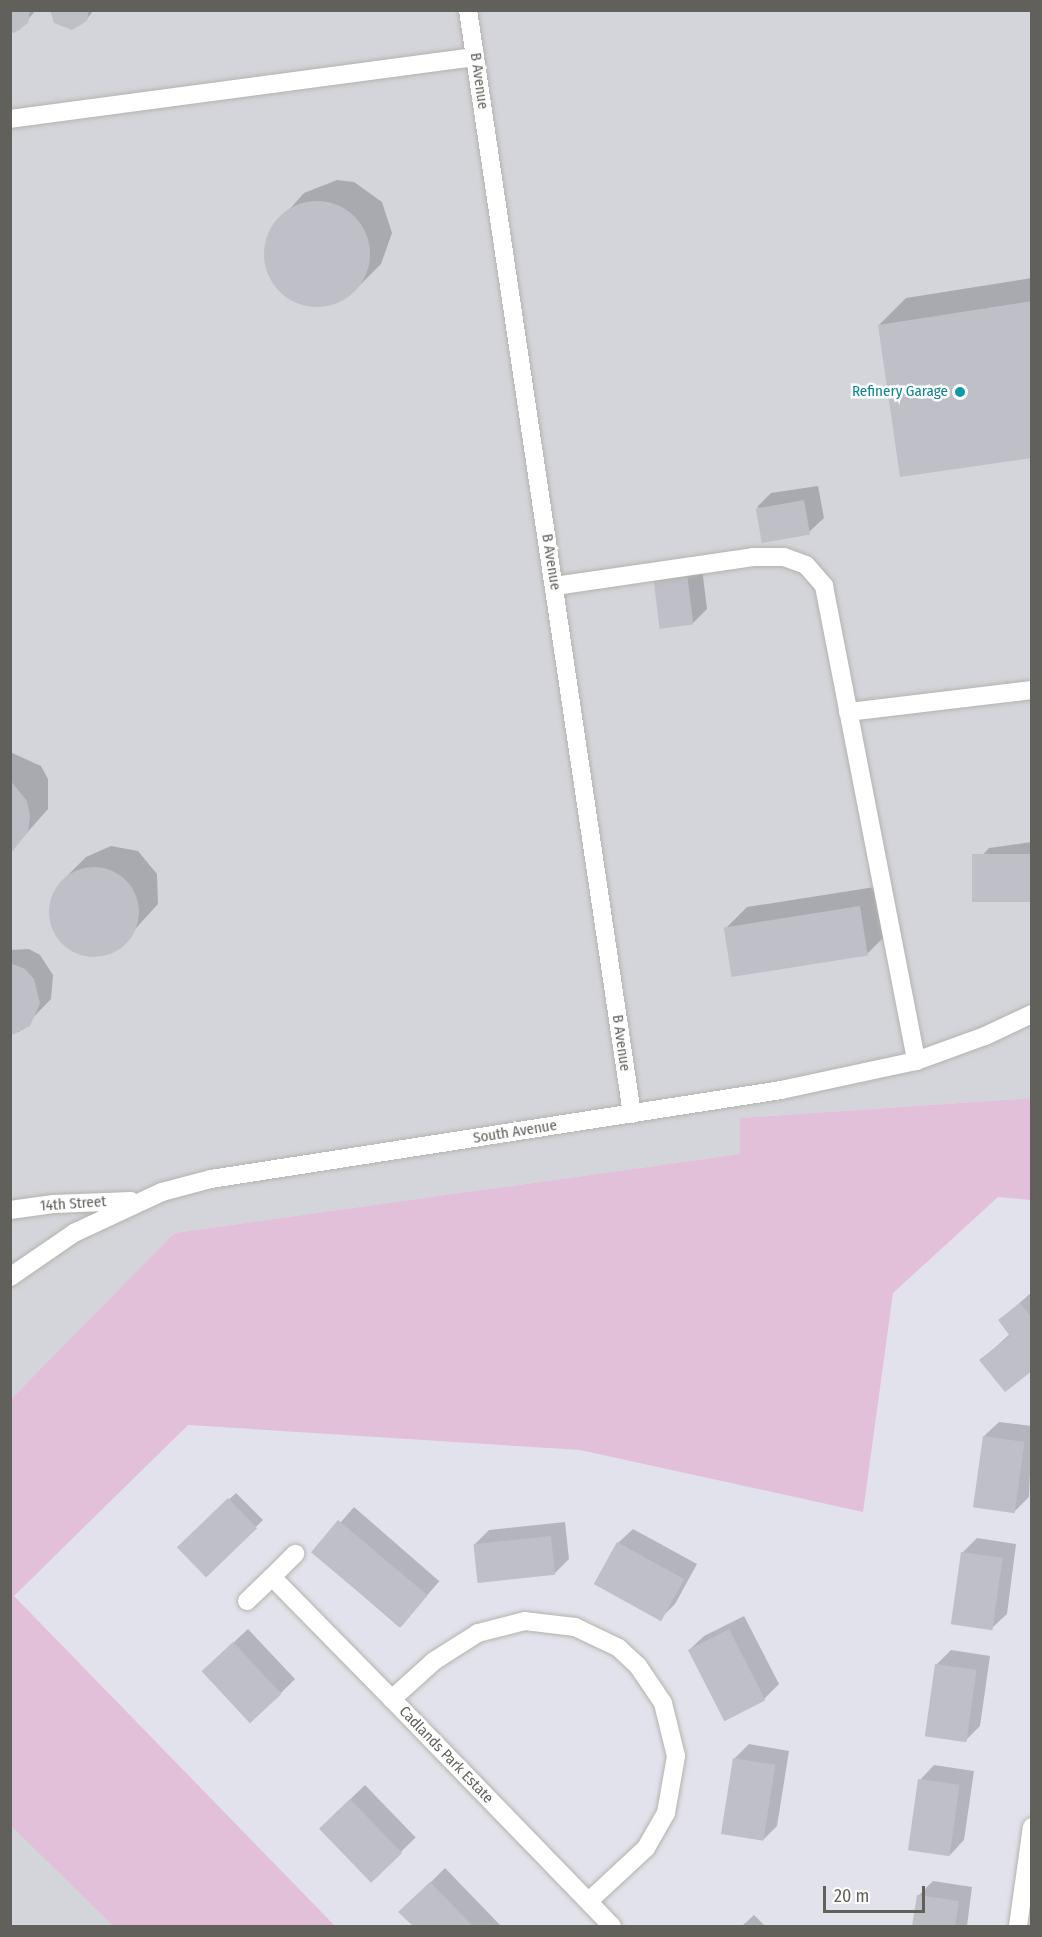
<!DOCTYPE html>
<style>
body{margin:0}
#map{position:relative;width:1042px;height:1937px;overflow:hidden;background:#e2e2ec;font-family:"Fira Sans Condensed",sans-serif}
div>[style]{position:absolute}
.industrial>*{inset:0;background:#d4d5db}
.green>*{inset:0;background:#e2c0da}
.shadow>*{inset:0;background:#0003;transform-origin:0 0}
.building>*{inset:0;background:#bebfc7;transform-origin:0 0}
.round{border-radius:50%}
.roads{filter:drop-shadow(0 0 2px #b4b3ad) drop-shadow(0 0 2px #b4b3ad)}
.service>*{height:18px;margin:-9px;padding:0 9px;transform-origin:9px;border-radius:9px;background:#fff}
.minor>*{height:18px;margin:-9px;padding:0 9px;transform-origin:9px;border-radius:9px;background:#fff}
.dots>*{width:16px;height:16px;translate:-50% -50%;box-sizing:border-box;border:3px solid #fff;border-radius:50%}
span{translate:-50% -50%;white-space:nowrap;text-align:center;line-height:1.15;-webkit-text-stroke:5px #fff;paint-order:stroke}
.street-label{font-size:15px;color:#62605a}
.culture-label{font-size:15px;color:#0d838f}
.right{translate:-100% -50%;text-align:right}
.frame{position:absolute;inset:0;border:12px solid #62605a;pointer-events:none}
.scale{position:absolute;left:823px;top:1886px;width:102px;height:27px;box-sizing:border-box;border:3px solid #62605a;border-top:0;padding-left:8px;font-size:18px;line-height:21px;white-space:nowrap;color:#62605a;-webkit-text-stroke:4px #fff;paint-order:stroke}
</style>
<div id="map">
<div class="industrial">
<div style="clip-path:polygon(11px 11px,1031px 11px,1031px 1098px,741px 1118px,741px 1154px,174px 1233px,11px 1399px)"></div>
<div style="clip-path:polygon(11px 1826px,113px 1926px,11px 1926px)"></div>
</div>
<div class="green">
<div style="clip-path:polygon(1031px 1098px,1031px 1200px,998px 1197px,893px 1293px,863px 1512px,580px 1450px,188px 1425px,14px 1596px,335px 1926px,113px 1926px,11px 1826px,11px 1399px,174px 1233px,740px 1154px,740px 1118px)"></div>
</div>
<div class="shadow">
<div style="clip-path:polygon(10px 10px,36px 10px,19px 30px,10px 30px)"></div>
<div style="clip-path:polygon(52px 10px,94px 10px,86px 20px)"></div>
<div style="clip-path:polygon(337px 180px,354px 182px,382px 202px,392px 233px,381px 264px,359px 286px,332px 304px,315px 306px,284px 295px,273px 281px,266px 264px,266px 246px,271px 230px,304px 193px)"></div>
<div style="clip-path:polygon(1032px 278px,1032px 457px,879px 325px,906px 298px)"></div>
<div style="clip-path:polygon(818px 486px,824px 518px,809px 532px,757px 507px,771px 493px)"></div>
<div style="clip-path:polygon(701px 560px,707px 609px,692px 624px,669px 564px)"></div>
<div style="clip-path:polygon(10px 752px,41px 766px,48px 779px,48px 809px,10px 852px)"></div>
<div style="clip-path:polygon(1032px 842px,1032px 900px,975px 863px,989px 848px)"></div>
<div style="clip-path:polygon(111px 846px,138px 851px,157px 874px,158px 904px,117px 949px,87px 955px,74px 951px,55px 931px,51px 904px,64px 879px,86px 857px)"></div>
<div style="clip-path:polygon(881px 886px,888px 933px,867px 954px,726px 928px,747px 907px)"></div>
<div style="clip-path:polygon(29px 949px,40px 955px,53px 975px,51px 999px,19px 1032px,10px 1033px,10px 950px)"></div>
<div style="clip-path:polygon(1032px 1292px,1032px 1369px,981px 1360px,1010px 1334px,1000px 1320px)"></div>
<div style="clip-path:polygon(999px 1422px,1032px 1426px,1029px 1497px,1015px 1511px,984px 1436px)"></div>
<div style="clip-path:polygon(236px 1493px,263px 1520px,206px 1575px,222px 1506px)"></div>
<div style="left:354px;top:1507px;width:113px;height:61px;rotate:41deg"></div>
<div style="clip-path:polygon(565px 1522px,569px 1559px,555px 1573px,475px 1544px,489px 1530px)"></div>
<div style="clip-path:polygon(633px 1529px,697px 1564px,675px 1604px,660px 1619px,618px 1543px)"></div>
<div style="clip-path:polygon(977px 1538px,1016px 1544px,1007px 1614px,992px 1628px,962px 1553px)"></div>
<div style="clip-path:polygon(744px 1616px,779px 1684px,764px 1699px,689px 1650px,704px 1636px)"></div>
<div style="clip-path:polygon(248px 1629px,295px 1679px,281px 1693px,218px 1657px)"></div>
<div style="clip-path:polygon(951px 1650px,990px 1656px,980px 1726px,966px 1740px,936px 1665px)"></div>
<div style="clip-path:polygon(749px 1744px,789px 1751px,777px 1826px,763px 1840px,735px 1758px)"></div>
<div style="clip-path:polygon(934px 1765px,974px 1771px,964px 1840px,950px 1855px,920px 1780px)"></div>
<div style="left:365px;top:1785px;width:73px;height:62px;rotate:46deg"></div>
<div style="clip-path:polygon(445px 1868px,501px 1926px,415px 1926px,401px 1912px)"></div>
<div style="clip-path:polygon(933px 1881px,972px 1887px,967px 1926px,914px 1926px,918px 1896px)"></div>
<div style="clip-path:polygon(754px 1915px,765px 1926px,742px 1926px)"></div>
</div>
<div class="building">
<div style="clip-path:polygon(10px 10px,30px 10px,28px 23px,14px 33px,10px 32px)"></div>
<div style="clip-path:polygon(50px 10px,89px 10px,87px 21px,72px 30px,54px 23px)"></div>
<div class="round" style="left:264px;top:201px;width:106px;height:106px"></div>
<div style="clip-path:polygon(1032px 301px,1032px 458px,900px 477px,878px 325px)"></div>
<div style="left:804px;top:500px;width:35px;height:49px;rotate:80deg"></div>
<div style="left:687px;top:573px;width:52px;height:34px;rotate:83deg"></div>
<div style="clip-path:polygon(10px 780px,27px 801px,30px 816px,28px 832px,10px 854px)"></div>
<div style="left:1032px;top:854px;width:48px;height:60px;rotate:90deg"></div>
<div class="round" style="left:49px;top:867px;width:90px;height:90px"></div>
<div style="left:860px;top:906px;width:50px;height:138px;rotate:81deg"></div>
<div style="clip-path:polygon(10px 963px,25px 969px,34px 979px,40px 1003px,30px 1026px,10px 1036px)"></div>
<div style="clip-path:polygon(1020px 1303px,1032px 1318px,1032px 1371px,1005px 1392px,979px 1360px,1010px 1336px,998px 1320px)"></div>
<div style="left:983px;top:1436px;width:42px;height:72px;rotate:8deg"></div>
<div style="left:228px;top:1498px;width:42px;height:71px;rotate:46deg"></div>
<div style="left:338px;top:1520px;width:117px;height:42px;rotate:40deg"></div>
<div style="left:551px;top:1536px;width:39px;height:78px;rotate:84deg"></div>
<div style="left:617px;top:1542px;width:77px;height:48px;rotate:29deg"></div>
<div style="left:961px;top:1552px;width:42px;height:73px;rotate:8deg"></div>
<div style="left:729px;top:1629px;width:80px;height:46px;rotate:63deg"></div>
<div style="left:233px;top:1642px;width:71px;height:43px;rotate:47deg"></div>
<div style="left:935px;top:1664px;width:42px;height:73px;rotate:8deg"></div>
<div style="left:733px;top:1758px;width:43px;height:77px;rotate:9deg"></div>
<div style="left:918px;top:1779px;width:42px;height:72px;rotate:8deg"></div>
<div style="left:350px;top:1799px;width:75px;height:43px;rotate:46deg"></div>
<div style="clip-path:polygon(430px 1882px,471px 1924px,473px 1926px,413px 1926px,398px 1912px)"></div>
<div style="clip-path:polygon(917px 1895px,959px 1901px,955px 1926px,912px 1926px)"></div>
</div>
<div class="roads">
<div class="service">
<div style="left:468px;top:10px;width:1116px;rotate:81.55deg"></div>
<div style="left:10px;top:119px;width:469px;rotate:-7.6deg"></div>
<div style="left:555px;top:586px;width:200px;rotate:-8.3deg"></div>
<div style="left:753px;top:557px;width:31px"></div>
<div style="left:784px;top:557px;width:23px;rotate:20deg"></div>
<div style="left:806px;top:565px;width:28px;rotate:49deg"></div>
<div style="left:824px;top:586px;width:484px;rotate:79deg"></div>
<div style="left:848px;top:712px;width:185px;rotate:-6.8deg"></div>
<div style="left:10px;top:1210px;width:44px;rotate:-7.8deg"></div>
<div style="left:54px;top:1204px;width:77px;rotate:-2.2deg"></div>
<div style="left:10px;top:1277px;width:78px;rotate:-34.5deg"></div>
<div style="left:74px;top:1233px;width:97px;rotate:-25deg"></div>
<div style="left:162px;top:1192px;width:51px;rotate:-14.9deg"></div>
<div style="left:211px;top:1179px;width:577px;rotate:-8.87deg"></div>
<div style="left:781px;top:1090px;width:138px;rotate:-12.1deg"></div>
<div style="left:916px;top:1061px;width:73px;rotate:-19.9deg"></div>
<div style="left:985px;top:1036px;width:52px;rotate:-25.1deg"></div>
</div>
<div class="minor">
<div style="left:272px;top:1577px;width:33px;rotate:-45deg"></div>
<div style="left:247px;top:1601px;width:35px;rotate:-44deg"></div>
<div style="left:272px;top:1577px;width:171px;rotate:45.5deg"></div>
<div style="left:589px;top:1901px;width:78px;rotate:-42.9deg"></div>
<div style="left:646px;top:1848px;width:40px;rotate:-60.3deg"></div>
<div style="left:666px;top:1813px;width:58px;rotate:-80deg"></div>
<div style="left:676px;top:1756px;width:55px;rotate:-103.8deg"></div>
<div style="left:663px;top:1703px;width:45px;rotate:-124deg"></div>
<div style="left:638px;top:1666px;width:26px;rotate:-137deg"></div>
<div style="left:619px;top:1648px;width:49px;rotate:-154.5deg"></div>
<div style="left:575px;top:1627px;width:50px;rotate:-173.2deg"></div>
<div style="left:525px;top:1621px;width:49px;rotate:165.7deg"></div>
<div style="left:478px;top:1633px;width:52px;rotate:147.5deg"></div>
<div style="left:434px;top:1661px;width:57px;rotate:137.9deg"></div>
<div style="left:392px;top:1699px;width:316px;rotate:45.9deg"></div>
<div style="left:1018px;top:1926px;width:100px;rotate:-82deg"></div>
</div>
</div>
<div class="dots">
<div style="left:960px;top:392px;background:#0f9aa8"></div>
</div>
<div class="street-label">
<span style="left:479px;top:81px;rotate:82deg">B Avenue</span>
<span style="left:551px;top:562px;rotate:81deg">B Avenue</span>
<span style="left:621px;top:1043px;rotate:82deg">B Avenue</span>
<span style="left:515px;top:1132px;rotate:-9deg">South Avenue</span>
<span style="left:73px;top:1204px;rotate:-4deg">14th Street</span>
<span style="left:446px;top:1755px;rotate:46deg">Cadlands Park Estate</span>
</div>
<div class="culture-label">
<span class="right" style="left:948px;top:392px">Refinery Garage</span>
</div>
<div class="frame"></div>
<div class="scale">20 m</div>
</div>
